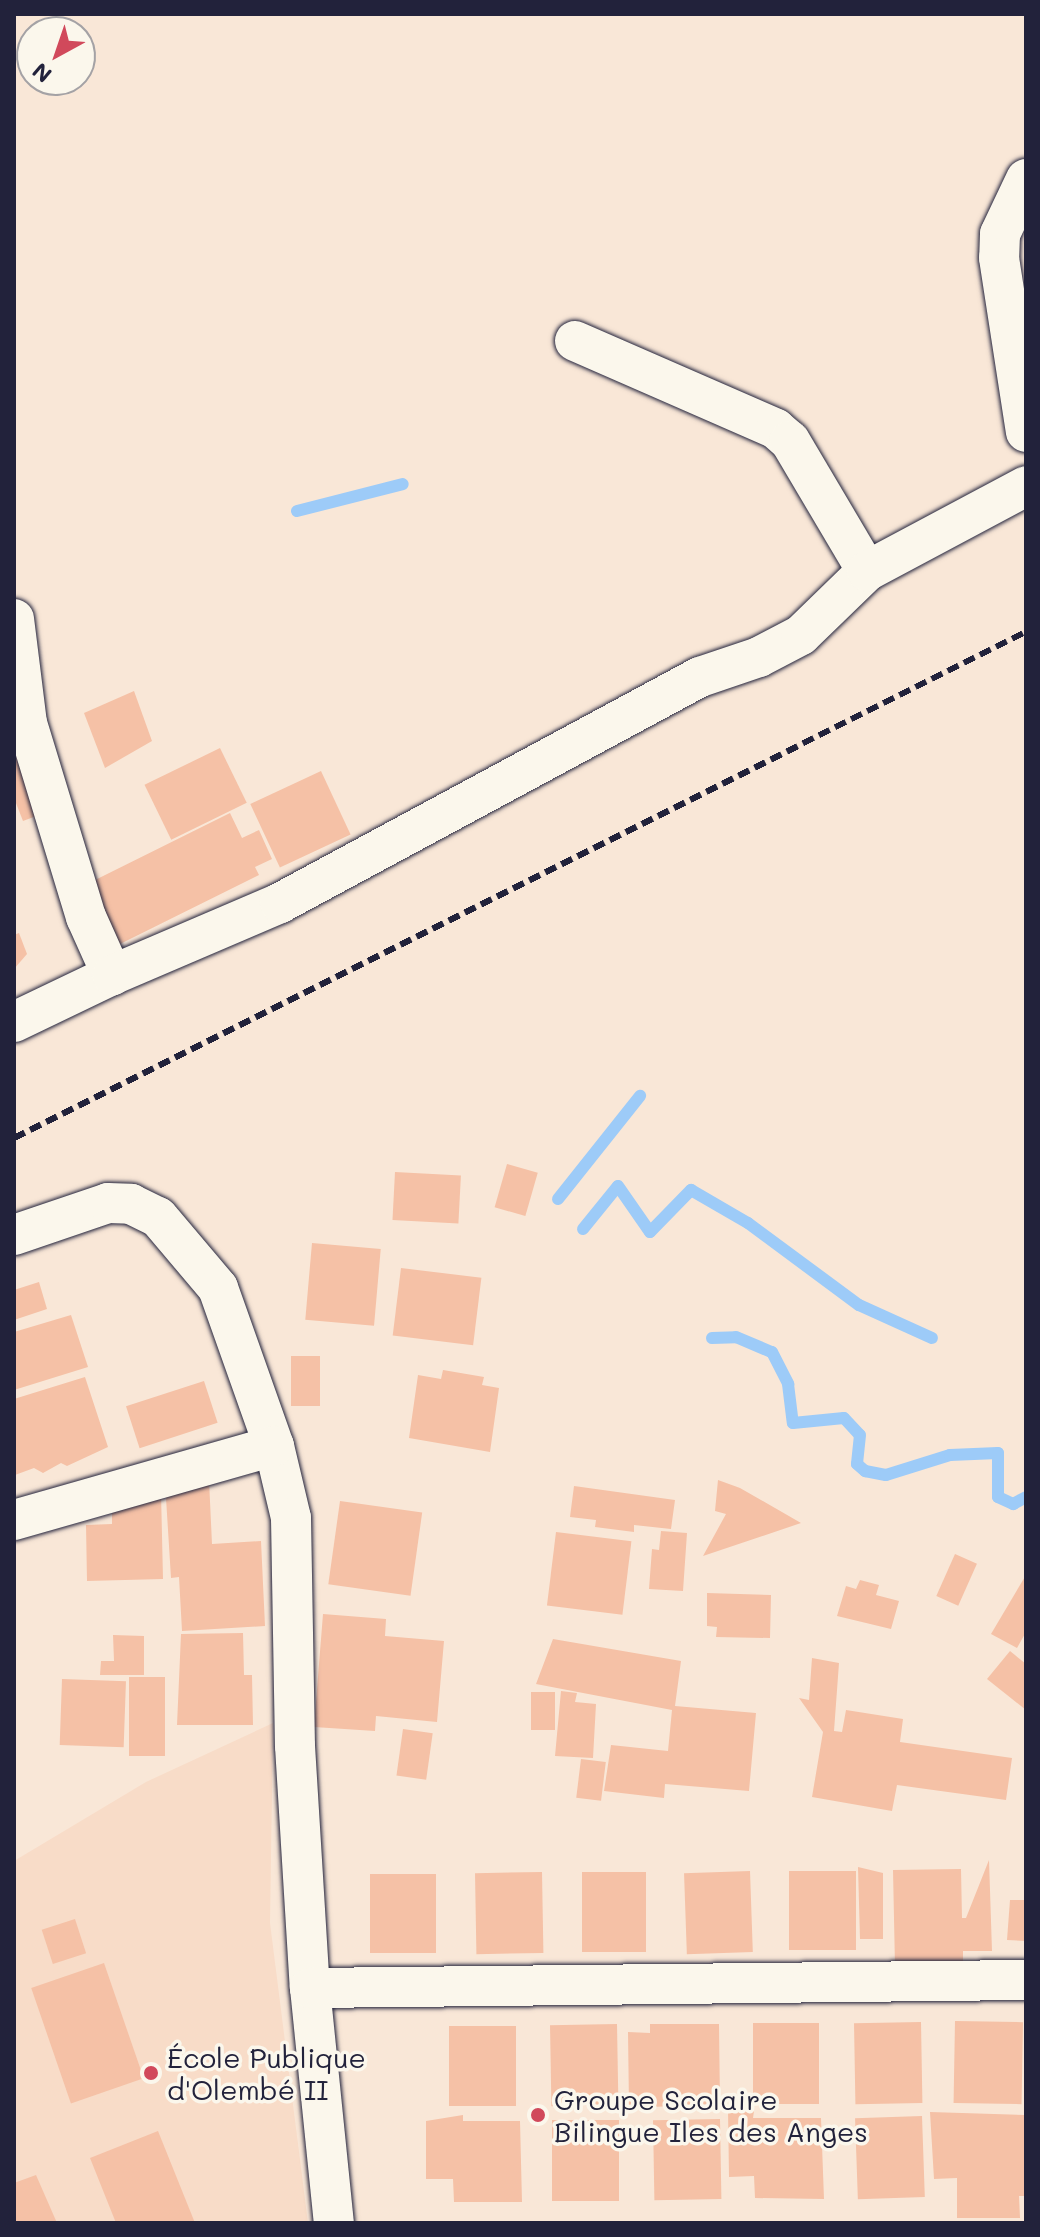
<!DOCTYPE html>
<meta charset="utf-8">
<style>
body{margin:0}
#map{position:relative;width:1040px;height:2237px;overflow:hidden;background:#f9e7d7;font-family:Mali,sans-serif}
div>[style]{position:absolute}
.built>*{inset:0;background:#f8dcc8}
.stream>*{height:12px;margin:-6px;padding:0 6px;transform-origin:6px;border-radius:6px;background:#9dcbf8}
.building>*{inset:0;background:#f5c1a6;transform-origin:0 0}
.roads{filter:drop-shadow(0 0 2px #22223b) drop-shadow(0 0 2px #22223b)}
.minor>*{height:40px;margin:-20px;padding:0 20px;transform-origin:20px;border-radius:20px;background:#fbf7ec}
.rail>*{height:6px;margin-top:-3px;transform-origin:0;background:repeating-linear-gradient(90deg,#22223b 0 12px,transparent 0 18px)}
.dots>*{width:22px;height:22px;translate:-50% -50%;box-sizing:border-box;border:4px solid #fbf7ec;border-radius:50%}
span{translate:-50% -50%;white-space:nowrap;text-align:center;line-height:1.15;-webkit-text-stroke:7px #fbf7ec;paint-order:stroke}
.poi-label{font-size:28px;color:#22223b}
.left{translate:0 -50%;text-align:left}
.frame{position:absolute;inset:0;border:16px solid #22223b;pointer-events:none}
.north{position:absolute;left:16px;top:16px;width:80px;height:80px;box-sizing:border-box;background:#fbf7ec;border:2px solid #a4a2a5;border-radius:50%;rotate:220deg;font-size:22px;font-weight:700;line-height:32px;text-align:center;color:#22223b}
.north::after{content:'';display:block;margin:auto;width:28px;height:36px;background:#d1495b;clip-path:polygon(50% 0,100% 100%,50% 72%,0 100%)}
</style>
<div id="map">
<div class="built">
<div style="clip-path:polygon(273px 1723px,270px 1923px,308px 2223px,14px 2223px,14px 1861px,146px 1782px)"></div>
</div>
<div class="stream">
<div style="left:297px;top:511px;width:109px;rotate:-14.3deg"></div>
<div style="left:558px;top:1199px;width:132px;rotate:-51.5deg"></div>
<div style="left:583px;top:1229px;width:55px;rotate:-50.9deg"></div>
<div style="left:618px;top:1186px;width:56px;rotate:55.2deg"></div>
<div style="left:650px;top:1232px;width:59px;rotate:-45.7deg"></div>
<div style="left:691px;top:1190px;width:66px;rotate:30.1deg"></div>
<div style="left:748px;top:1223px;width:138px;rotate:36.5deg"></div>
<div style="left:859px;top:1305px;width:80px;rotate:24.3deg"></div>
<div style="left:712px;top:1338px;width:24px;rotate:-2deg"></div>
<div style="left:736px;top:1337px;width:39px;rotate:23deg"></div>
<div style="left:772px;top:1352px;width:36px;rotate:63deg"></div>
<div style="left:788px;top:1384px;width:39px;rotate:83deg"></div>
<div style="left:793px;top:1423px;width:51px;rotate:-5.6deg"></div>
<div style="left:844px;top:1418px;width:23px;rotate:47deg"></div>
<div style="left:860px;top:1435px;width:29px;rotate:96deg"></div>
<div style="left:857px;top:1464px;width:11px;rotate:41deg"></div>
<div style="left:865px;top:1471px;width:21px;rotate:11deg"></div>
<div style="left:886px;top:1475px;width:67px;rotate:-17.4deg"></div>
<div style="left:950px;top:1455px;width:48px;rotate:-2.4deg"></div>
<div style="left:998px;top:1453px;width:44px;rotate:90deg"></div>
<div style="left:998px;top:1497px;width:17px;rotate:25deg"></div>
<div style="left:1013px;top:1504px;width:15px;rotate:-28deg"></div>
</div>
<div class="building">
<div style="clip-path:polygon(134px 691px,152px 741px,105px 768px,84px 713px)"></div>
<div style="left:220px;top:748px;width:61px;height:84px;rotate:64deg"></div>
<div style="clip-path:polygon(27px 750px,47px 812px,23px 821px,14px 798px,14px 755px)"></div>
<div style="left:321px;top:771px;width:70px;height:78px;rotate:65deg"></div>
<div style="clip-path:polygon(230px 813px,242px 838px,259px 830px,272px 859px,255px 867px,259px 875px,116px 946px,85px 885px)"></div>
<div style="clip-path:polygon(19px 933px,27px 954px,14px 969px,14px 935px)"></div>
<div style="left:507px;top:1164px;width:32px;height:45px;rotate:16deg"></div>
<div style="left:395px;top:1172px;width:66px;height:48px;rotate:3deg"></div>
<div style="left:312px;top:1243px;width:69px;height:77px;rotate:5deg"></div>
<div style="left:401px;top:1268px;width:81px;height:68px;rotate:7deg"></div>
<div style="clip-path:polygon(39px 1282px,47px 1309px,14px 1320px,14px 1290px)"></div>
<div style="clip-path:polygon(71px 1315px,88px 1367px,14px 1390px,14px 1332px)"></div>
<div style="left:291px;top:1356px;width:29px;height:50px"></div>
<div style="clip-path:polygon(443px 1370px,484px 1377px,482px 1385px,499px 1388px,490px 1452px,409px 1438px,418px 1375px,441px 1379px)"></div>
<div style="clip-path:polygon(85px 1377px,108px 1447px,67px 1466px,61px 1463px,43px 1473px,34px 1468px,15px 1475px,14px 1399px)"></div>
<div style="left:204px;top:1381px;width:44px;height:82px;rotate:72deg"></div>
<div style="clip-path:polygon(209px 1480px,212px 1544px,261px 1541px,265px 1626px,182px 1631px,179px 1577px,171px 1578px,165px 1482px)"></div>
<div style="clip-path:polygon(718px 1480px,740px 1488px,801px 1523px,703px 1556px,726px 1514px,715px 1511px)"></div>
<div style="clip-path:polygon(574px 1486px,675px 1500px,671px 1529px,634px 1525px,634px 1532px,595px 1527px,596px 1520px,570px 1517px)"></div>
<div style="clip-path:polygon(161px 1492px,163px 1579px,87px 1581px,86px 1525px,112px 1524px,112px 1493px)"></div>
<div style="left:340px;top:1501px;width:83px;height:84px;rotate:8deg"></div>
<div style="clip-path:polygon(661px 1531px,687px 1533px,683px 1591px,649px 1589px,652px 1549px,659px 1550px)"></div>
<div style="left:556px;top:1532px;width:76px;height:74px;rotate:7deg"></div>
<div style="left:955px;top:1554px;width:24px;height:46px;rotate:24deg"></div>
<div style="clip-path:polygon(1026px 1575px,1026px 1632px,1017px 1648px,991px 1634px)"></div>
<div style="clip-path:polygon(860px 1580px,879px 1585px,876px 1595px,899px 1601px,891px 1629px,837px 1616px,846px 1586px,856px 1589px)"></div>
<div style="clip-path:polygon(707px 1593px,771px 1595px,770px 1638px,716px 1637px,717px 1627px,707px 1626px)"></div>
<div style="clip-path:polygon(323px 1614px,386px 1619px,385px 1636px,444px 1641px,437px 1722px,376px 1716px,375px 1731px,314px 1727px)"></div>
<div style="clip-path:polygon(243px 1633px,244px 1675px,252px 1675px,253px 1725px,177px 1725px,181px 1634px)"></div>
<div style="clip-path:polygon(113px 1635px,144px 1636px,144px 1675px,100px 1675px,101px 1661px,114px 1661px)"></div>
<div style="clip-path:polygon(553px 1639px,681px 1661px,675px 1706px,756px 1713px,749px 1791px,665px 1784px,664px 1798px,604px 1791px,611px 1745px,668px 1751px,672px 1710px,536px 1684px)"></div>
<div style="clip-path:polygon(1010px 1651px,1026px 1664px,1026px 1710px,987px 1679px)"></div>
<div style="clip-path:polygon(812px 1658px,839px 1663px,834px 1731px,842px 1732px,846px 1710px,903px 1719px,900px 1742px,1012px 1758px,1006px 1800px,897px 1785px,892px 1811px,812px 1797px,823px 1732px,799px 1698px,809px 1700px)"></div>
<div style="left:129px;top:1677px;width:36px;height:79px"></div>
<div style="left:62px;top:1679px;width:64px;height:66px;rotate:2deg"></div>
<div style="clip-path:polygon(561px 1691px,577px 1693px,575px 1702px,596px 1704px,593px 1758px,555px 1756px)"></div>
<div style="left:555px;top:1692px;width:38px;height:24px;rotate:90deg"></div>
<div style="left:403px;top:1729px;width:30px;height:47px;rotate:8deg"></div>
<div style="left:581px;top:1759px;width:25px;height:39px;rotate:7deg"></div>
<div style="clip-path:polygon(989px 1860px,992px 1951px,963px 1951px,963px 1966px,895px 1967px,893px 1870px,961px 1869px,962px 1918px,966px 1918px)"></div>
<div style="clip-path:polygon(858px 1867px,883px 1873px,883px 1939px,860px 1939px)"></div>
<div style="left:750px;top:1871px;width:81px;height:66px;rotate:88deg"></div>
<div style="left:789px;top:1871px;width:67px;height:79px"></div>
<div style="left:542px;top:1872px;width:81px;height:67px;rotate:89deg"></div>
<div style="left:582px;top:1872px;width:64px;height:80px"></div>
<div style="left:370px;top:1874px;width:66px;height:79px"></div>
<div style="clip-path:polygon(1010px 1900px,1026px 1900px,1026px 1941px,1007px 1940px)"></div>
<div style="left:75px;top:1919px;width:36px;height:35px;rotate:72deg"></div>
<div style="left:104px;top:1963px;width:122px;height:77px;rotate:71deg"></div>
<div style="left:955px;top:2021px;width:68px;height:82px;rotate:1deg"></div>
<div style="left:921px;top:2022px;width:81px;height:67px;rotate:89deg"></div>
<div style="left:753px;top:2023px;width:66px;height:81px"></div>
<div style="left:617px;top:2024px;width:81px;height:67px;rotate:89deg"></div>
<div style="clip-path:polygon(650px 2024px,719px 2024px,720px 2104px,629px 2108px,628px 2032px,650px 2033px)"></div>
<div style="left:449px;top:2026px;width:67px;height:80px"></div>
<div style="clip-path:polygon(728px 2110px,754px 2111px,753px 2118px,821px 2118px,824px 2199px,755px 2198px,754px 2176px,729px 2177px)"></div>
<div style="clip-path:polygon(930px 2112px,1024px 2115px,1026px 2196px,1019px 2196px,1020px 2218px,957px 2218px,957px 2178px,934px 2179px)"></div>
<div style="clip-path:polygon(463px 2115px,463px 2121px,520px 2121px,522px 2202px,454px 2202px,453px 2179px,426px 2179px,426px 2121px)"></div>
<div style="left:922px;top:2116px;width:81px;height:67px;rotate:88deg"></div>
<div style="left:720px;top:2119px;width:80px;height:67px;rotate:89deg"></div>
<div style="left:552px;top:2120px;width:67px;height:81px"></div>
<div style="clip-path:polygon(158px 2131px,195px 2223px,116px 2223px,90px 2158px)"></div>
<div style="clip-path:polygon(36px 2175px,57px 2223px,14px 2223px,14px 2183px)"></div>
</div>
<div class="roads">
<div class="minor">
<div style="left:1026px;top:179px;width:61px;rotate:115.3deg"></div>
<div style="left:1000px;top:234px;width:24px;rotate:92deg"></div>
<div style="left:999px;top:258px;width:176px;rotate:81.2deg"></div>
<div style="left:575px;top:341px;width:219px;rotate:23.6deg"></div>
<div style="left:776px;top:429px;width:18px;rotate:41deg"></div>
<div style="left:790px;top:441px;width:151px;rotate:59.4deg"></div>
<div style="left:14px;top:619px;width:105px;rotate:82.9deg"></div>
<div style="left:27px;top:723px;width:203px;rotate:73.1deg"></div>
<div style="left:86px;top:917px;width:64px;rotate:65.9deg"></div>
<div style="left:112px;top:975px;width:109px;rotate:154.4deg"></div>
<div style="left:112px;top:975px;width:183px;rotate:-23.2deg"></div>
<div style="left:280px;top:903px;width:477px;rotate:-28.3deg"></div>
<div style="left:700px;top:677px;width:62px;rotate:-18.7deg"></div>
<div style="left:759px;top:657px;width:47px;rotate:-27.6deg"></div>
<div style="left:801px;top:635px;width:92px;rotate:-44.1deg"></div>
<div style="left:867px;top:571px;width:180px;rotate:-28.1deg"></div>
<div style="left:14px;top:1235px;width:99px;rotate:-18.8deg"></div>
<div style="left:108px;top:1203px;width:23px;rotate:2deg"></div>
<div style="left:131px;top:1204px;width:30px;rotate:26deg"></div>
<div style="left:158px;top:1217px;width:93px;rotate:49.8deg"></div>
<div style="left:218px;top:1288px;width:168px;rotate:70.5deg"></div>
<div style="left:274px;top:1446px;width:74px;rotate:76.7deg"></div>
<div style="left:291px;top:1518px;width:228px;rotate:89deg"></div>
<div style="left:295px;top:1746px;width:242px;rotate:86.5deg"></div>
<div style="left:310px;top:1988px;width:236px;rotate:84.2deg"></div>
<div style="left:14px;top:1520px;width:270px;rotate:-15.9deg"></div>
<div style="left:310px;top:1988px;width:716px;rotate:-0.64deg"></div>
</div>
</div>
<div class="rail">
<div style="left:14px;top:1138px;width:1131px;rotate:-26.57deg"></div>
</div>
<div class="dots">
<div style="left:151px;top:2073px;background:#d1495b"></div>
<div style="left:538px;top:2115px;background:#d1495b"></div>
</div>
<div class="poi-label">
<span class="left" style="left:167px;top:2073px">École Publique<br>d'Olembé II</span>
<span class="left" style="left:554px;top:2115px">Groupe Scolaire<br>Bilingue Iles des Anges</span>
</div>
<div class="frame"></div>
<div class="north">N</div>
</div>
